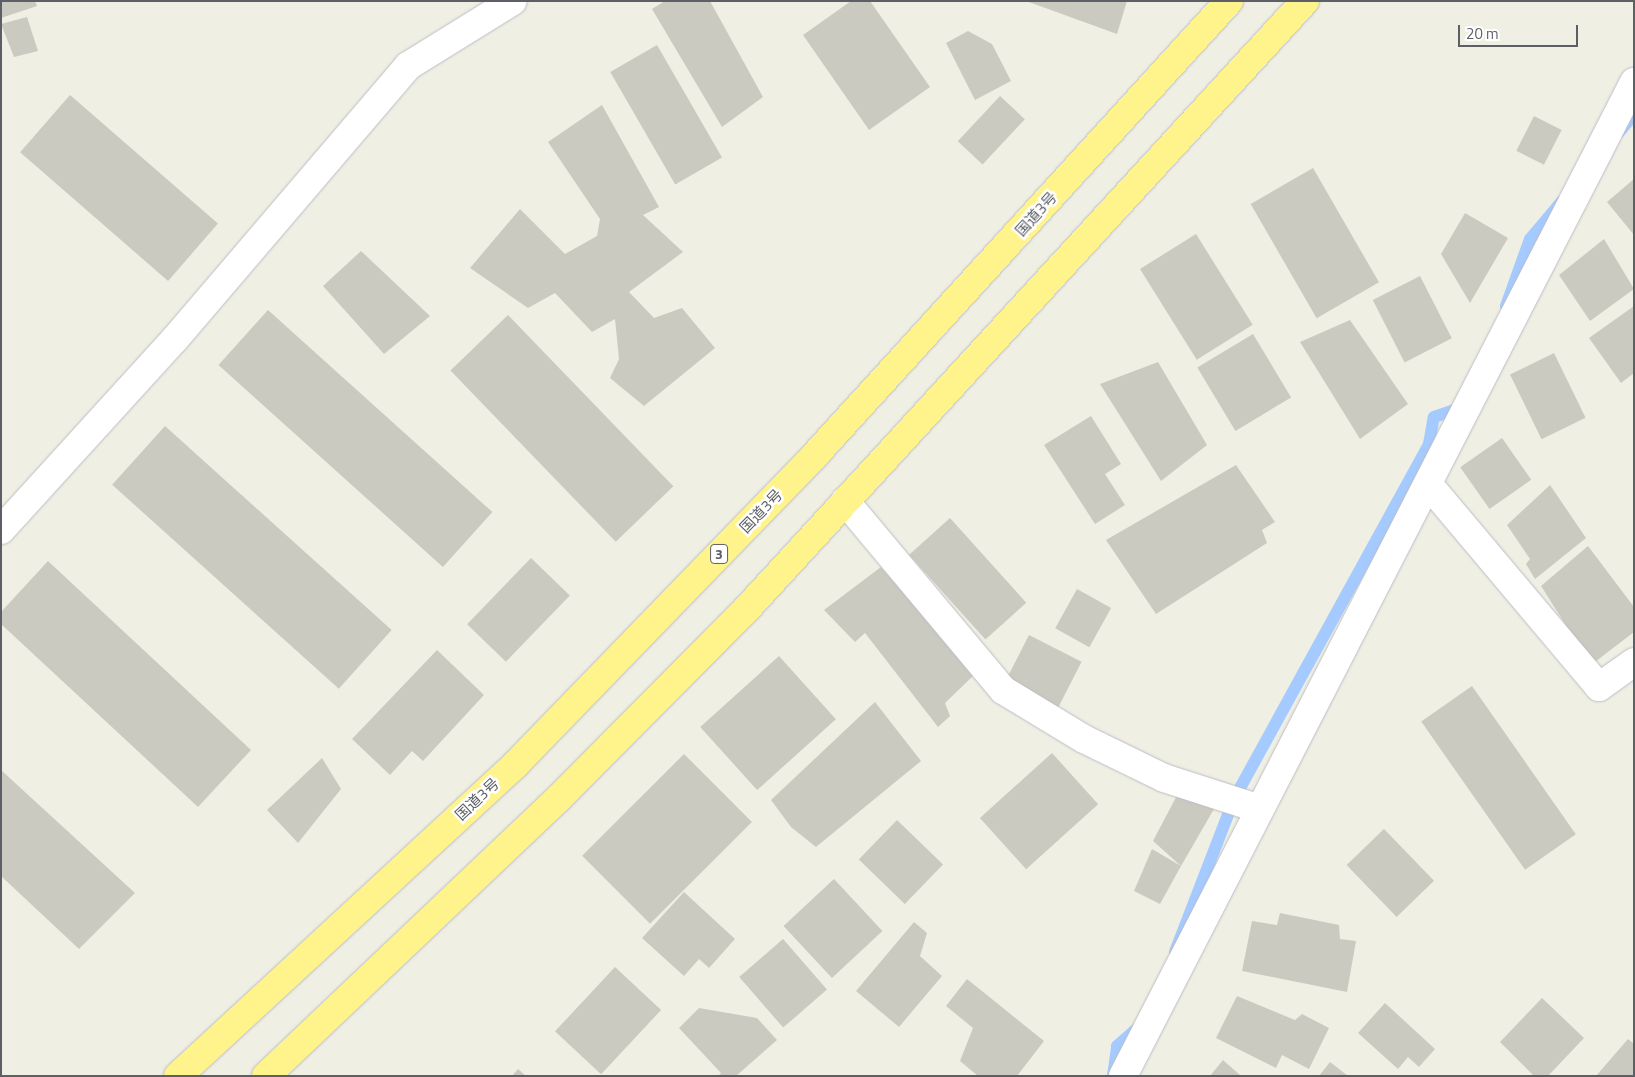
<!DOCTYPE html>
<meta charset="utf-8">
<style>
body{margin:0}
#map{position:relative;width:1635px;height:1077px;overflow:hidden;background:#f0efe4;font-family:"Titillium Web","Noto Sans JP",sans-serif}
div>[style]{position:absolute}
.stream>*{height:12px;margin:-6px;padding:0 6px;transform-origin:6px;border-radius:6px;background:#a5caff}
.building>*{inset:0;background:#cbcac1;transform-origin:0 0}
.roads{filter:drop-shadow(0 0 1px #bcbdc4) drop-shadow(0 0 1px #bcbdc4)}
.minor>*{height:28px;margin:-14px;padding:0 14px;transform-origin:14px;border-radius:14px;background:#fff}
.highway>*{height:28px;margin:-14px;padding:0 14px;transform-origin:14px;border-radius:14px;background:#fff48c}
span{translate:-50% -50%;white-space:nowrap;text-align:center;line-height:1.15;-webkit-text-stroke:5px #fff;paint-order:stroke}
.shield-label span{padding:1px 4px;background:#fff;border:1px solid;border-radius:4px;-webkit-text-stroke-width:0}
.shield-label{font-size:14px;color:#5c5f66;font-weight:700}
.street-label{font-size:15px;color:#5c5f66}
.frame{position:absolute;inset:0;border:2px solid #5c5f66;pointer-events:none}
.scale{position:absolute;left:1458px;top:25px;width:120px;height:22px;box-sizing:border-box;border:2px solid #5c5f66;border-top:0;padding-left:6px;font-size:15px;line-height:18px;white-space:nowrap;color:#5c5f66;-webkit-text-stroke:4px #fff;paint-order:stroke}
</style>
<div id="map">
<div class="stream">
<div style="left:1619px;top:132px;width:23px;rotate:-49deg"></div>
<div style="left:1506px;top:306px;width:71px;rotate:-70.3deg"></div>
<div style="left:1530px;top:239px;width:50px;rotate:-49.9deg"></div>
<div style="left:1175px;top:952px;width:164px;rotate:-68.9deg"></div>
<div style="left:1234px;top:799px;width:405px;rotate:-61.2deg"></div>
<div style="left:1429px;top:444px;width:27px;rotate:-80deg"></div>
<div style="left:1434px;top:417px;width:31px;rotate:-19deg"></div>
<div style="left:1113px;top:1076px;width:30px;rotate:-82deg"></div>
<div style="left:1117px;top:1046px;width:30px;rotate:-41deg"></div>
</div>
<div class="building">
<div style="clip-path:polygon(1px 1px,35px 1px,37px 6px,1px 18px)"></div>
<div style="clip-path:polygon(665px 1px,710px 1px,763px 97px,722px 127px,652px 9px)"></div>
<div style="clip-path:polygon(851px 1px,870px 1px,930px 87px,869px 130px,803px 35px)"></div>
<div style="clip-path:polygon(1026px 1px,1127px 1px,1117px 34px)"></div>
<div style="clip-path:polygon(27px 17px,38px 51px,14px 57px,1px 24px)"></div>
<div style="clip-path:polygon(968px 31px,992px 44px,1011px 81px,975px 100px,946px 43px)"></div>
<div style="left:657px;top:45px;width:130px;height:54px;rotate:60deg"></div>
<div style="left:70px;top:95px;width:196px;height:76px;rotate:41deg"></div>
<div style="left:1000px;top:96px;width:34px;height:62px;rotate:43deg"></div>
<div style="clip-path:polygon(602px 105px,659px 207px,643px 215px,683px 252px,629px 292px,654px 318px,682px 308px,715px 348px,644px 406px,610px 378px,619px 359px,615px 319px,592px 332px,555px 293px,528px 308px,470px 268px,520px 209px,565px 254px,597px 236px,600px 219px,548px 142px)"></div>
<div style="left:1534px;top:116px;width:31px;height:39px;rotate:27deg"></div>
<div style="left:1313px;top:168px;width:132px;height:72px;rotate:60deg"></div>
<div style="clip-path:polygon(1634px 179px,1634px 235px,1607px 202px)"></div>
<div style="clip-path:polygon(1465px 213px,1508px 238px,1470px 303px,1441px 254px)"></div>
<div style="left:1196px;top:234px;width:107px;height:66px;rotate:58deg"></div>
<div style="clip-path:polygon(1604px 239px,1634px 289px,1590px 321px,1559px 275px)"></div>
<div style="clip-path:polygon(361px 251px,430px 316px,384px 354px,323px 286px)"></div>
<div style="left:1420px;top:276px;width:70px;height:53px;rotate:63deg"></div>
<div style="clip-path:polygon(1634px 306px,1634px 373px,1621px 383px,1589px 338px)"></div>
<div style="left:268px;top:310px;width:302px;height:74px;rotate:42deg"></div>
<div style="left:508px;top:315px;width:238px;height:80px;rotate:46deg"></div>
<div style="clip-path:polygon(1350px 320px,1408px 404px,1360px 439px,1300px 342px)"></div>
<div style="left:1253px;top:334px;width:74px;height:65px;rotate:59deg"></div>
<div style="left:1554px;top:353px;width:72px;height:49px;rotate:64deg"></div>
<div style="clip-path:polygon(1158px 362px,1207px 445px,1161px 481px,1100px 384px)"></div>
<div style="clip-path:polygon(1091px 416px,1121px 464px,1105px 474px,1125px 505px,1095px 524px,1044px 445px)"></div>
<div style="left:165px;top:426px;width:305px;height:79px;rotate:42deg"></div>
<div style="left:1502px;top:438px;width:51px;height:51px;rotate:55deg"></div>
<div style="clip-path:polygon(1236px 465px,1275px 522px,1262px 530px,1267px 543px,1156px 614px,1106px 540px)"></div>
<div style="clip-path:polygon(1550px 485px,1586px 538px,1535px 579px,1526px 564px,1530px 559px,1507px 525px)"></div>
<div style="left:950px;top:518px;width:114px;height:55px;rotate:48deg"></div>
<div style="clip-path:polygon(1588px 546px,1634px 607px,1634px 632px,1591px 665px,1541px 586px)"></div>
<div style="left:531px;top:558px;width:54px;height:92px;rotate:44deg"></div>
<div style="clip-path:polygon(48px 561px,251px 750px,198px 807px,1px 624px,1px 612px)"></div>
<div style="clip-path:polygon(881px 567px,974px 675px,945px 703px,950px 716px,938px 727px,865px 633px,855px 642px,824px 610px)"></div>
<div style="left:1077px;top:589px;width:39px;height:45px;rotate:29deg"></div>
<div style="left:1029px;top:635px;width:59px;height:52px;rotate:27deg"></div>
<div style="clip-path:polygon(437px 650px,484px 695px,423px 761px,412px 751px,390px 775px,352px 739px)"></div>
<div style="left:779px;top:656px;width:85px;height:106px;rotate:48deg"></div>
<div style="left:1472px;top:686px;width:181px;height:62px;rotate:55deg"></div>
<div style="clip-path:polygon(875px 702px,921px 761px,816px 847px,791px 827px,771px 800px)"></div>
<div style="left:1052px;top:753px;width:69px;height:97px;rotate:48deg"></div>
<div style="left:684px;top:754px;width:96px;height:144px;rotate:45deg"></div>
<div style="clip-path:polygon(322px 758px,341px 789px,298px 843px,267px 810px)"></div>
<div style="clip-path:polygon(1px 770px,135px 893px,79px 949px,1px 876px)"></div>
<div style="clip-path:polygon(1185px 780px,1218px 802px,1181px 866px,1153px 841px)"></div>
<div style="left:897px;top:820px;width:64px;height:55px;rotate:44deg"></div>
<div style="left:1384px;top:829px;width:72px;height:52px;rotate:46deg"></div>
<div style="clip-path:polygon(1152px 849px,1181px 866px,1160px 904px,1134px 891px)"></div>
<div style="left:834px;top:879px;width:71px;height:69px;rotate:47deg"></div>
<div style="clip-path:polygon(684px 892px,735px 939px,709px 968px,699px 959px,684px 976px,642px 938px)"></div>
<div style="clip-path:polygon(1280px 913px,1339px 925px,1340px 939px,1356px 941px,1347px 992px,1242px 971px,1252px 921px,1277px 925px)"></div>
<div style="clip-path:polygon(914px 922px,927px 933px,920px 956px,942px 976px,899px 1027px,856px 991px)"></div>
<div style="left:783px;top:939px;width:67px;height:58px;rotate:49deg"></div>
<div style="left:615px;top:967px;width:63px;height:88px;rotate:43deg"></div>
<div style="clip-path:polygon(967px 979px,1044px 1041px,1017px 1076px,978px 1076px,960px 1061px,973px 1028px,946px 1006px)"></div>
<div style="clip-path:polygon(1237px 996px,1295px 1020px,1302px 1014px,1329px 1028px,1309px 1069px,1282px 1055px,1276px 1068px,1216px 1038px)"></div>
<div style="clip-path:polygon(1542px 998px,1584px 1038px,1548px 1076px,1534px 1076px,1500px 1042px)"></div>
<div style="clip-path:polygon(1385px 1003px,1435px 1049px,1419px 1067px,1408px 1057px,1398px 1069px,1358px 1033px)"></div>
<div style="clip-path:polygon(699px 1008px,757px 1018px,777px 1040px,736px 1076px,718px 1076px,721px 1073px,679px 1028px)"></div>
<div style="clip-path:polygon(1628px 1039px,1634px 1044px,1634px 1076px,1596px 1076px)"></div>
<div style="clip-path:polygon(1223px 1060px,1241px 1076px,1210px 1076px)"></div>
<div style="clip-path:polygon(1330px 1062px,1348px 1076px,1319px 1076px)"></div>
<div style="clip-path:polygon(518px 1069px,526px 1076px,512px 1076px)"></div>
</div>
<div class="roads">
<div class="minor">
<div style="left:1429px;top:485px;width:264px;rotate:49.9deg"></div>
<div style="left:1599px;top:687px;width:43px;rotate:-35.5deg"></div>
<div style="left:845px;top:501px;width:246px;rotate:50.1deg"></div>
<div style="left:1003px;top:690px;width:95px;rotate:31.2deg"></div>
<div style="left:1084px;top:739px;width:89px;rotate:26deg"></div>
<div style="left:1164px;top:778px;width:98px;rotate:17.9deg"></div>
<div style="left:1px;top:530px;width:258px;rotate:-47.7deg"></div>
<div style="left:175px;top:339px;width:359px;rotate:-49.5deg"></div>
<div style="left:408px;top:66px;width:123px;rotate:-31.8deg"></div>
<div style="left:1123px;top:1076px;width:1118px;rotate:-62.79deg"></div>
</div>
<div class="highway">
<div style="left:178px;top:1076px;width:459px;rotate:-42.7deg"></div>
<div style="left:515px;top:765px;width:433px;rotate:-45.9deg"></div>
<div style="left:816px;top:454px;width:613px;rotate:-47.64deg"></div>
<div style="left:266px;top:1076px;width:402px;rotate:-43.5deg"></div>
<div style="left:558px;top:799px;width:262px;rotate:-45.2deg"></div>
<div style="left:743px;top:613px;width:831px;rotate:-47.44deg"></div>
</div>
</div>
<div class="shield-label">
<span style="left:719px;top:554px">3</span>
</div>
<div class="street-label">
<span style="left:1036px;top:214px;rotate:-48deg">国道3号</span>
<span style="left:761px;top:511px;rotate:-46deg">国道3号</span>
<span style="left:477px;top:799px;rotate:-43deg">国道3号</span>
</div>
<div class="frame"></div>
<div class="scale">20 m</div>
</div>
